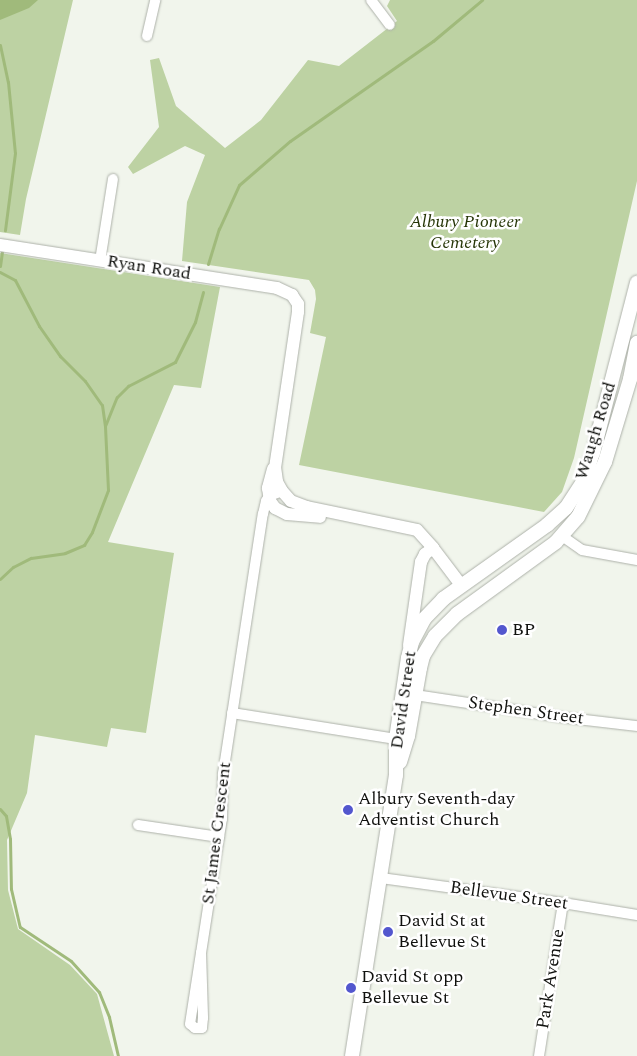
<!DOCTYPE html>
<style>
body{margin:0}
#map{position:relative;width:637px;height:1056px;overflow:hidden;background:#f1f5ec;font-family:Spectral,serif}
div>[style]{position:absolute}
.green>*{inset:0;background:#bdd2a3}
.water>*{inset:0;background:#a0ba7b}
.stream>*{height:3px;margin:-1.5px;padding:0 1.5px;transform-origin:1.5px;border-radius:1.5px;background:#a0ba7b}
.roads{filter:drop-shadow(0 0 1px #adb1a9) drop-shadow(0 0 1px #adb1a9)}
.minor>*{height:10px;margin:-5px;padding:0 5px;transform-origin:5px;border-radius:5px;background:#fff}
.tertiary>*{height:12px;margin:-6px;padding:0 6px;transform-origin:6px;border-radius:6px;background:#fff}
.secondary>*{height:14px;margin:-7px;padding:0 7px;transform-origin:7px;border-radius:7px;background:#fff}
.dots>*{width:14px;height:14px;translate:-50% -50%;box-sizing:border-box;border:2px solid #fff;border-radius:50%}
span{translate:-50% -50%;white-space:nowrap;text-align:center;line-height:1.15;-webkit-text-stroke:5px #fff;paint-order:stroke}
.park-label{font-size:18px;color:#253506;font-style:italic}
.street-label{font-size:18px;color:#10110e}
.poi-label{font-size:18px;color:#10110e}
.left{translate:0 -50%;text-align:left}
</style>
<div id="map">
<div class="green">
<div style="clip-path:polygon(0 0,73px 0,26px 199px,20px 235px,0 232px)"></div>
<div style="clip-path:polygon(390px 0,637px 0,637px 181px,574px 458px,562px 492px,544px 512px,299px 465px,326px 337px,310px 333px,316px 299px,315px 290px,309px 280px,182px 261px,187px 202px,205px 155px,185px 146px,133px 174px,128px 167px,159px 127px,150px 60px,159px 58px,176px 106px,225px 148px,261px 120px,308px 60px,339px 66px,397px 21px,387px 6px)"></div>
<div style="clip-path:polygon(0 253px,220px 287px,201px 388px,174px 385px,108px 542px,174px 553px,146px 733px,111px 728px,107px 747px,35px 735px,27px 793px,7px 840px,8px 890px,18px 929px,70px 965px,97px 994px,114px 1056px,0 1056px)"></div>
</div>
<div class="water">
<div style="clip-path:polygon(0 0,38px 0,29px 8px,0 20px)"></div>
</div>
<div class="stream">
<div style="left:0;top:45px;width:38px;rotate:78deg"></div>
<div style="left:8px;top:82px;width:71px;rotate:84.4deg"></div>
<div style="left:15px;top:153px;width:78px;rotate:97.4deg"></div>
<div style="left:208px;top:264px;width:37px;rotate:-73deg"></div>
<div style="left:219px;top:229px;width:48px;rotate:-65.6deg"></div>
<div style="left:239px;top:185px;width:67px;rotate:-40.8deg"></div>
<div style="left:290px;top:141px;width:174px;rotate:-35deg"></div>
<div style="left:433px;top:41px;width:64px;rotate:-39.9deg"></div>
<div style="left:0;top:266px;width:14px;rotate:-82deg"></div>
<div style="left:0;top:272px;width:17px;rotate:28deg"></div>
<div style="left:15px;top:280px;width:52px;rotate:62.4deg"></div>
<div style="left:39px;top:326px;width:37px;rotate:55deg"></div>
<div style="left:60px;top:356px;width:35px;rotate:45deg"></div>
<div style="left:85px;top:381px;width:29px;rotate:55deg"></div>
<div style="left:102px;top:405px;width:21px;rotate:82deg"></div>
<div style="left:0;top:579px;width:18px;rotate:-43deg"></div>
<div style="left:13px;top:567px;width:20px;rotate:-27deg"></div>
<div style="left:31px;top:558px;width:34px;rotate:-8deg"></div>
<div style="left:65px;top:553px;width:21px;rotate:-23deg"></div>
<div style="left:84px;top:545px;width:15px;rotate:-58deg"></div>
<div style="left:92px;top:532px;width:45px;rotate:-69.1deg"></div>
<div style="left:108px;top:490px;width:64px;rotate:-92.7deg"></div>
<div style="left:105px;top:426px;width:31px;rotate:-68deg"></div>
<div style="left:117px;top:397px;width:16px;rotate:-45deg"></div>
<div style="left:128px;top:386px;width:53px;rotate:-27.1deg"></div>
<div style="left:175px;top:362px;width:45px;rotate:-63.4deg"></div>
<div style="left:195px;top:322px;width:31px;rotate:-75deg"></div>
<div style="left:0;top:809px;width:9px;rotate:49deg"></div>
<div style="left:6px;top:816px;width:23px;rotate:80deg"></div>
<div style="left:10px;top:839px;width:50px;rotate:88.9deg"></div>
<div style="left:11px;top:889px;width:39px;rotate:77deg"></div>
<div style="left:20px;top:927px;width:61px;rotate:33.7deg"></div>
<div style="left:71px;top:961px;width:42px;rotate:47.9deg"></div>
<div style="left:99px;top:992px;width:27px;rotate:68deg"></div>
<div style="left:109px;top:1017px;width:40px;rotate:77deg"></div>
</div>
<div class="roads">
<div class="minor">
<div style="left:371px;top:0;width:31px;rotate:53deg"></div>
<div style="left:147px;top:36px;width:37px;rotate:-77deg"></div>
<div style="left:100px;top:261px;width:83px;rotate:-81deg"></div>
<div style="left:562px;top:536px;width:24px;rotate:35deg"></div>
<div style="left:582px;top:550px;width:56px;rotate:10.3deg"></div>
<div style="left:415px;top:695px;width:147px;rotate:8.6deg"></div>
<div style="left:560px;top:717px;width:78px;rotate:6.7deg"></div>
<div style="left:232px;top:713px;width:166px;rotate:9deg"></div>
<div style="left:138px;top:825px;width:82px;rotate:8.4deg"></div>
<div style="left:381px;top:878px;width:184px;rotate:7.8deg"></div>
<div style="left:563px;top:903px;width:75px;rotate:9.2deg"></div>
<div style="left:201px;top:953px;width:65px;rotate:88.2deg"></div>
<div style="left:203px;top:1018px;width:10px;rotate:96deg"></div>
<div style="left:202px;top:1028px;width:7px;rotate:180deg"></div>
<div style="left:195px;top:1028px;width:6px;rotate:-141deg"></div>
<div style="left:190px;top:1024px;width:72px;rotate:-81.2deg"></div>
<div style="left:201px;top:953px;width:117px;rotate:-81.2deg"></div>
<div style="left:219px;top:837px;width:18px;rotate:-81deg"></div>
<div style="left:222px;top:819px;width:45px;rotate:-88.7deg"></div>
<div style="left:223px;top:774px;width:263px;rotate:-81.3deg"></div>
<div style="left:263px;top:514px;width:13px;rotate:-77deg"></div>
<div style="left:266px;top:501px;width:6px;rotate:-59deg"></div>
<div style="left:269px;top:496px;width:14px;rotate:-21deg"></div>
<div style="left:539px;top:1056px;width:155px;rotate:-81.1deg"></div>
</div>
<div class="tertiary">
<div style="left:0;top:245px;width:280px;rotate:8.8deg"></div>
<div style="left:277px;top:288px;width:17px;rotate:25deg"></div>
<div style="left:292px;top:295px;width:11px;rotate:56deg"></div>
<div style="left:298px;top:304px;width:8px;rotate:90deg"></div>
<div style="left:298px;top:312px;width:157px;rotate:98.4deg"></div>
<div style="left:275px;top:467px;width:15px;rotate:82deg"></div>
<div style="left:277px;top:482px;width:10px;rotate:61deg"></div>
<div style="left:282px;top:491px;width:13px;rotate:48deg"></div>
<div style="left:291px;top:501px;width:17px;rotate:21deg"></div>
<div style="left:307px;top:507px;width:112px;rotate:11.8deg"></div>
<div style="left:417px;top:530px;width:24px;rotate:48deg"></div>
<div style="left:433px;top:548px;width:46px;rotate:52.9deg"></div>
<div style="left:273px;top:469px;width:20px;rotate:105deg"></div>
<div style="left:268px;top:488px;width:13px;rotate:81deg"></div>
<div style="left:270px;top:501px;width:9px;rotate:54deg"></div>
<div style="left:275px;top:508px;width:13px;rotate:27deg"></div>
<div style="left:287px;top:514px;width:33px;rotate:5deg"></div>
<div style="left:409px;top:645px;width:84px;rotate:-81.8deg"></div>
<div style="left:421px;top:562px;width:9px;rotate:-63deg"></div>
<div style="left:425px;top:554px;width:10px;rotate:-37deg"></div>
</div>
<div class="secondary">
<div style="left:400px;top:762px;width:27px;rotate:-73deg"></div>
<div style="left:408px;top:736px;width:69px;rotate:-80deg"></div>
<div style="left:420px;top:668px;width:12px;rotate:-76deg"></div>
<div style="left:423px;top:656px;width:23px;rotate:-59deg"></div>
<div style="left:435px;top:636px;width:31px;rotate:-45deg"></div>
<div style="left:457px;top:614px;width:122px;rotate:-36deg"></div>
<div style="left:556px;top:542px;width:33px;rotate:-49deg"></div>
<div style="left:578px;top:517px;width:61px;rotate:-63.9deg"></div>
<div style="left:605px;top:462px;width:87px;rotate:-73.2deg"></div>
<div style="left:630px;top:379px;width:37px;rotate:-79deg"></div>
<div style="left:352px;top:1056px;width:284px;rotate:-81.1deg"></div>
<div style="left:396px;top:775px;width:36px;rotate:-90deg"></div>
<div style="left:396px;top:739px;width:82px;rotate:-81.6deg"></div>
<div style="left:408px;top:658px;width:16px;rotate:-76deg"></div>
<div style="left:412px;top:642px;width:26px;rotate:-62deg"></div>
<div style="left:424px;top:619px;width:28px;rotate:-46deg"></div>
<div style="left:443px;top:599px;width:128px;rotate:-35.4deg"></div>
<div style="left:547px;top:525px;width:25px;rotate:-42deg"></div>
<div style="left:566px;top:508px;width:33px;rotate:-57deg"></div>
<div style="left:584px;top:480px;width:28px;rotate:-72deg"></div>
<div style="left:593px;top:453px;width:176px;rotate:-75.5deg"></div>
</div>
</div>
<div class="dots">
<div style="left:502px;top:630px;background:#5357ce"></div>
<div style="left:348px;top:810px;background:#5357ce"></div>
<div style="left:388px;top:932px;background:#5357ce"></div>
<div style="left:351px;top:988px;background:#5357ce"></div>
</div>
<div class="park-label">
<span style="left:465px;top:233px">Albury Pioneer<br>Cemetery</span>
</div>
<div class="street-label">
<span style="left:149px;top:268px;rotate:9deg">Ryan Road</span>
<span style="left:596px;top:431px;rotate:-73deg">Waugh Road</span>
<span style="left:404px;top:700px;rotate:-82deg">David Street</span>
<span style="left:526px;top:711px;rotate:8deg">Stephen Street</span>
<span style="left:217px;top:833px;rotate:-83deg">St James Crescent</span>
<span style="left:509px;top:896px;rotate:8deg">Bellevue Street</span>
<span style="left:551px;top:979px;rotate:-81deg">Park Avenue</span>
</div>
<div class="poi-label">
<span class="left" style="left:512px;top:630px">BP</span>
<span class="left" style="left:358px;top:810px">Albury Seventh-day<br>Adventist Church</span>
<span class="left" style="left:398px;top:932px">David St at<br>Bellevue St</span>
<span class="left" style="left:361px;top:988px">David St opp<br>Bellevue St</span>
</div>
</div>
